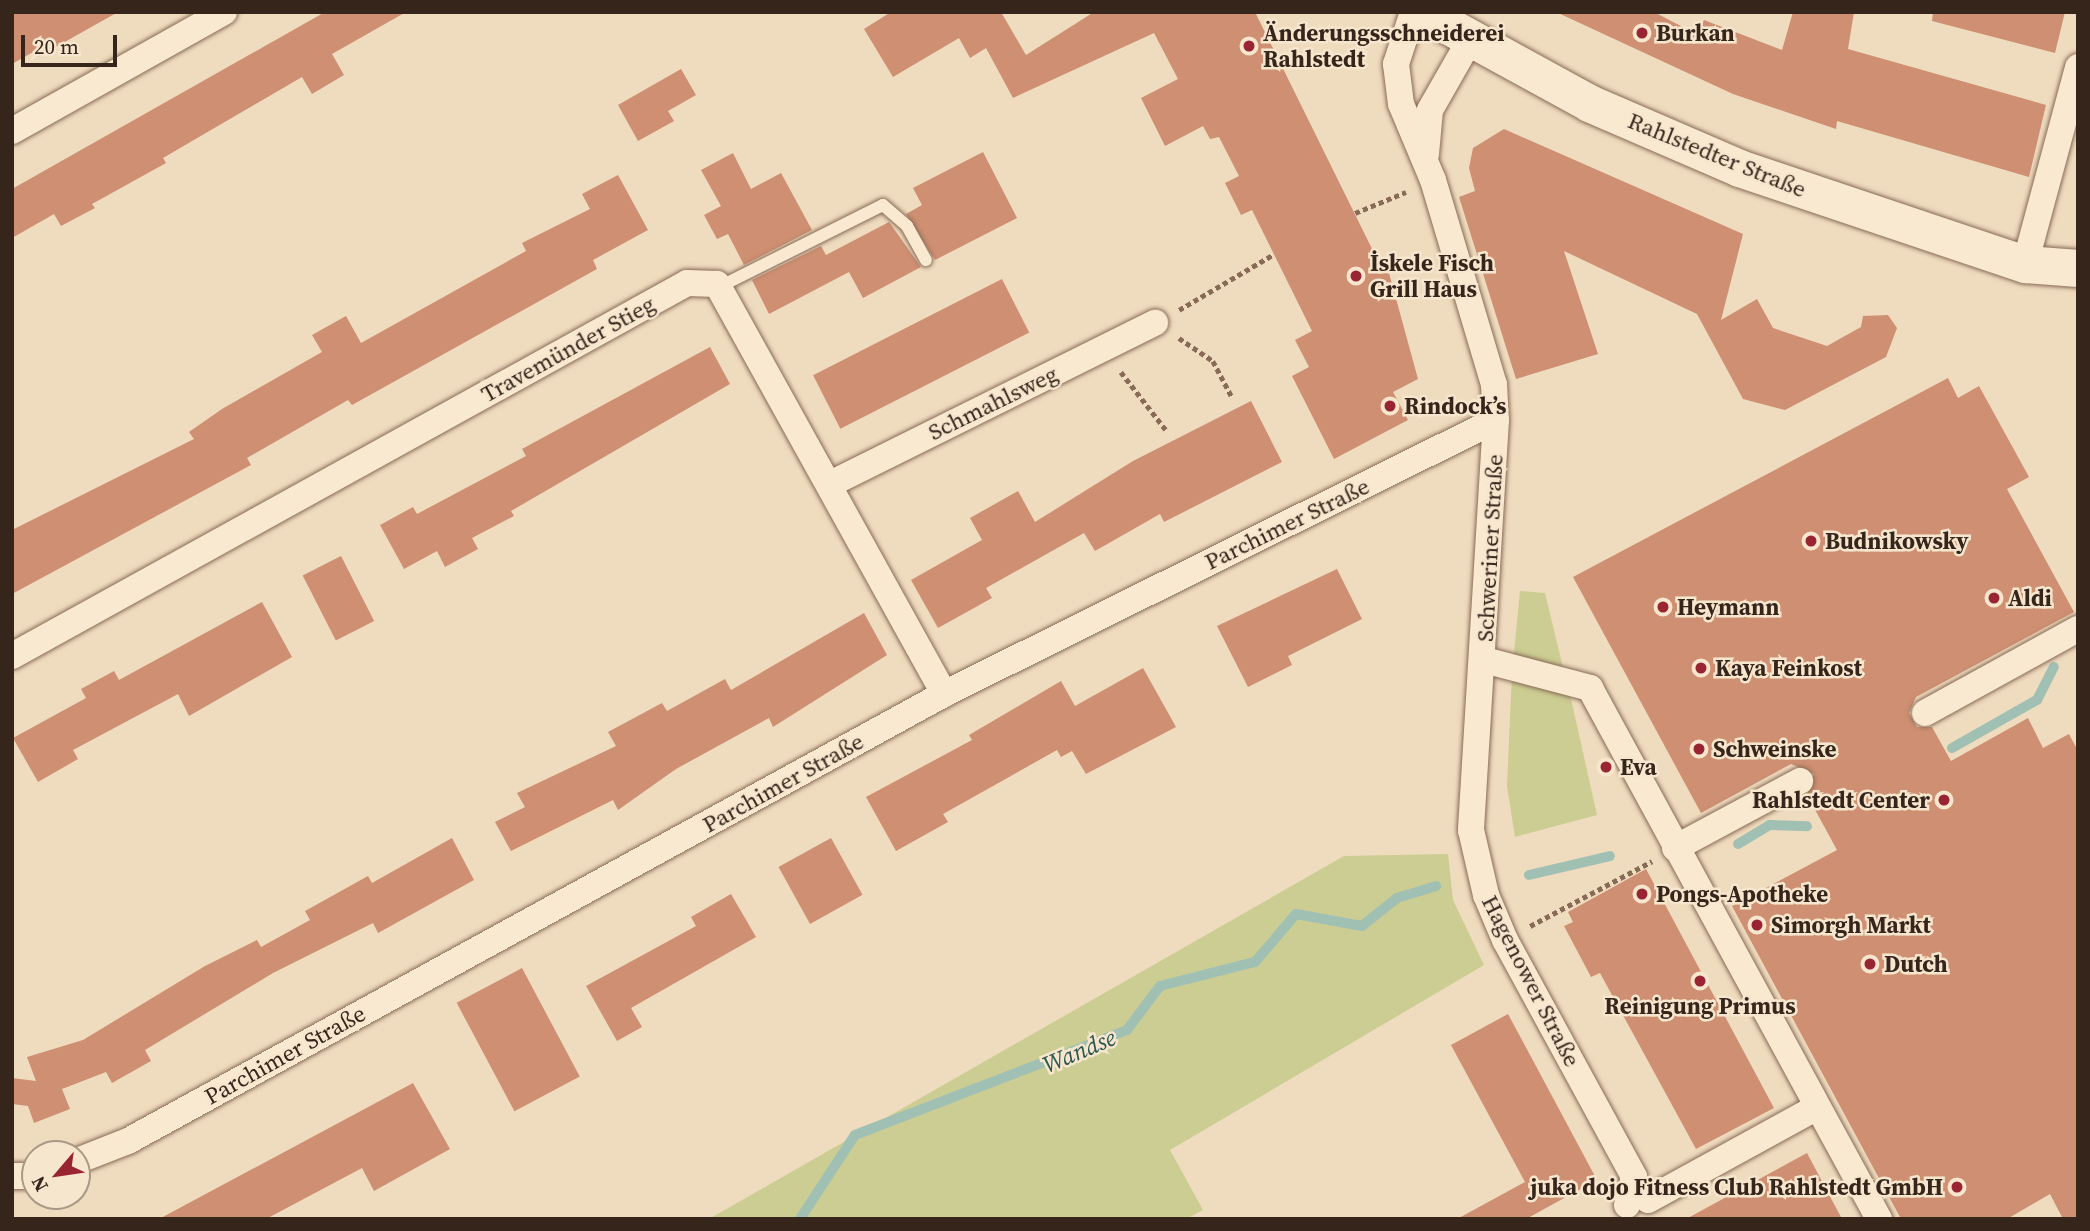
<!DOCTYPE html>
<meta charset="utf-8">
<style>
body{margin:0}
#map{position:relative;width:2090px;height:1231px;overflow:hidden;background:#efdbbe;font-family:"Source Serif 4",serif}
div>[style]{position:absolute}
.green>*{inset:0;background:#cccd92}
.stream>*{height:10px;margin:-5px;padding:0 5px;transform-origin:5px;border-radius:5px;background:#a1c0b4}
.building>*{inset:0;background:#ce8f72;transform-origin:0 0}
.path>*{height:4.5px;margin-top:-2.25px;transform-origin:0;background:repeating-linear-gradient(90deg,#876b56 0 5px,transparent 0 8.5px)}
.roads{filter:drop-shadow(0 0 2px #876b56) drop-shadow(0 0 2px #876b56)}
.lane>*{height:12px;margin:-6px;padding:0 6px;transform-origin:6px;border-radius:6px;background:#fae9d1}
.street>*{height:26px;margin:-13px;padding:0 13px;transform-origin:13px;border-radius:13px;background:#fae9d1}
.secondary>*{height:37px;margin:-18.5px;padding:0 18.5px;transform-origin:18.5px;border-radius:18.5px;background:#fae9d1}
.dots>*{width:19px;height:19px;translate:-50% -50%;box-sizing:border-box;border:4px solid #f6e6cd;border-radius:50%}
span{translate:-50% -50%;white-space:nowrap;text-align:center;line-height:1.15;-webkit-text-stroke:5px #f6e6cd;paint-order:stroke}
.poi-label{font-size:23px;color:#36251b;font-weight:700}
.left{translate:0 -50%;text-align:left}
.right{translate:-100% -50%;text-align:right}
.street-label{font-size:23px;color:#36251b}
.water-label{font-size:24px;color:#2a564f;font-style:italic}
.frame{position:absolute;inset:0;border:14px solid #36251b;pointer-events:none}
.north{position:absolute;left:21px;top:1140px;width:70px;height:70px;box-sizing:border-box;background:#f6e6cd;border:2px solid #a99986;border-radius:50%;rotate:241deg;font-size:19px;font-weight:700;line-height:28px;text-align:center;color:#36251b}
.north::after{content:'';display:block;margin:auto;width:24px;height:32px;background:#982531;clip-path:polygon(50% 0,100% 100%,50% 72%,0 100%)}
.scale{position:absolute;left:21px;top:35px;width:96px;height:32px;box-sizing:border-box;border:4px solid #36251b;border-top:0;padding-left:9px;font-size:21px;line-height:24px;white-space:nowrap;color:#36251b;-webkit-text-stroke:5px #f6e6cd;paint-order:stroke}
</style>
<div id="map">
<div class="green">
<div style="clip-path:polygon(1520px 591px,1545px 593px,1565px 676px,1513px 663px)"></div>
<div style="clip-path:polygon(1512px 673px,1569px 690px,1597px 815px,1515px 837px,1507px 786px)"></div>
<div style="clip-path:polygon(1448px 854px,1453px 900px,1484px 965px,1170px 1150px,1203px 1210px,1186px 1219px,709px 1219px,1344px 856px)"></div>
</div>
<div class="stream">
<div style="left:1952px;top:748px;width:98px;rotate:-29.5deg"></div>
<div style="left:2037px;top:700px;width:37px;rotate:-63deg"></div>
<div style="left:1738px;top:844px;width:37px;rotate:-31deg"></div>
<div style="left:1770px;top:825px;width:37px;rotate:2deg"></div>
<div style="left:1529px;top:875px;width:83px;rotate:-13.2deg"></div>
<div style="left:800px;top:1219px;width:100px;rotate:-56.8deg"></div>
<div style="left:855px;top:1135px;width:292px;rotate:-21.1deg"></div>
<div style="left:1127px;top:1030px;width:55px;rotate:-53.1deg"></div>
<div style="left:1160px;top:986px;width:98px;rotate:-14.2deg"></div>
<div style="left:1255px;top:962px;width:63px;rotate:-49.5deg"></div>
<div style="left:1296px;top:914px;width:67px;rotate:10.3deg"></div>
<div style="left:1362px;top:926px;width:45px;rotate:-38.7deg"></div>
<div style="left:1397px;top:898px;width:41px;rotate:-17.1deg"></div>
</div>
<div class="building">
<div style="clip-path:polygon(12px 12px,118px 12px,38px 57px,35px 51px,12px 64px)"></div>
<div style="clip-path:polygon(325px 12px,406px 12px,332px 54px,344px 75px,312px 94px,302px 77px,163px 158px,166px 163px,92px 204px,95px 208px,61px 226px,54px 214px,12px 238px,12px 189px)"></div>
<div style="clip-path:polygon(891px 12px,1001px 12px,1026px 55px,1094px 12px,1255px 12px,1380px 265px,1386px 262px,1418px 379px,1393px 392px,1408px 420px,1334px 459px,1292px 376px,1309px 367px,1295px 340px,1312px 331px,1252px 210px,1241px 215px,1225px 183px,1239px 176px,1219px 137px,1210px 139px,1203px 126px,1165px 146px,1141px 98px,1178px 79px,1154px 33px,1013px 98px,986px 48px,970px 58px,959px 38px,893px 77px,864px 29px)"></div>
<div style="clip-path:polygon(1556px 12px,1654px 12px,1698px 35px,1704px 20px,1782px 50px,1793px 12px,1854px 12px,1848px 49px,2046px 105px,2029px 177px,1837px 121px,1836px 129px,1733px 94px)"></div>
<div style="clip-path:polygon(1933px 12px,2065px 12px,2055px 53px,1932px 21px)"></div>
<div style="clip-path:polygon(681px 69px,696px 95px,668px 111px,674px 121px,638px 141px,618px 105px)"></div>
<div style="clip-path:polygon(1504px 129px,1743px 234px,1721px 320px,1757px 299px,1773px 328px,1827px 346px,1861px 327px,1863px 316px,1888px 315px,1897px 328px,1886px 357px,1785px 410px,1743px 399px,1697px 314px,1564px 251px,1598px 354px,1516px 379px,1459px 197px,1475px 191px,1469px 168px,1473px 148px)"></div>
<div style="clip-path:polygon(983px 152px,1017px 218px,935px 260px,906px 214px,922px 205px,913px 188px)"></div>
<div style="clip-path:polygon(733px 153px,751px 189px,781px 173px,812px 230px,744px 265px,728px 234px,717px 239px,704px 215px,721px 206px,701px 170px)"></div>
<div style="clip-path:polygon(618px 175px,648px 230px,593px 260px,597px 269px,352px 405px,348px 400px,247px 458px,251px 465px,12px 594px,12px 530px,194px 439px,189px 432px,222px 409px,322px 352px,312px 335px,346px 316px,361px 343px,526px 251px,522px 243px,590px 209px,582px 194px)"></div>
<div style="clip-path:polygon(889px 222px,921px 267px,863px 298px,849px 272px,769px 314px,752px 280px,821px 246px,826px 255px)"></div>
<div style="left:1002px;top:279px;width:60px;height:212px;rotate:63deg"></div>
<div style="clip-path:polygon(710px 347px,730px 384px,511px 511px,514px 516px,472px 538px,478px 549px,445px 567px,437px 551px,404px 569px,380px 525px,413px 507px,417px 514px,526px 456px,522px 449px)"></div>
<div style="clip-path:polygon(1948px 378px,1958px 398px,1979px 386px,2029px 477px,2007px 489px,2074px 612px,1916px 697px,1909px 713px,1917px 727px,1932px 727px,1951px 761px,2028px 718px,2043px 748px,2069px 734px,2078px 751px,2078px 1219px,2063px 1219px,2050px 1194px,2007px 1219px,1901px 1219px,1732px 906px,1837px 850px,1807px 795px,1814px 774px,1791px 764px,1701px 813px,1573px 577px)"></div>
<div style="clip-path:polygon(1251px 401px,1282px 462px,1164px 522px,1160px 514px,1095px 551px,1084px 533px,986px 588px,992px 598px,938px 628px,911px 580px,982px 540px,970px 518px,1018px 491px,1035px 522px,1133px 461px)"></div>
<div style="left:341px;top:556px;width:73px;height:43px;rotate:63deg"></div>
<div style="clip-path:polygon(1337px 569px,1362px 619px,1288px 656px,1292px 665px,1248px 687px,1217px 626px)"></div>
<div style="clip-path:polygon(262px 602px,292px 657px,189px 716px,178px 694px,73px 750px,78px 759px,38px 782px,13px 738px,86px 698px,81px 689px,114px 671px,119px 680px)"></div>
<div style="clip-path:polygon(864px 613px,887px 655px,773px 727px,769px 718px,676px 769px,618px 810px,613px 800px,511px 851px,495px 822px,525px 807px,517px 793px,616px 746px,608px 732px,662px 703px,667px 711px,725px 679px,731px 690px)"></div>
<div style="clip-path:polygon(1143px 668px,1176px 727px,1086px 774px,1072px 751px,1061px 757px,1057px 750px,943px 814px,948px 822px,896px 851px,866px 797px,972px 740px,969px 735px,1061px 681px,1075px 706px)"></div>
<div style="clip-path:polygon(452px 838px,474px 880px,378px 933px,373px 923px,273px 973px,145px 1050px,151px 1061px,112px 1083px,106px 1072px,62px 1089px,70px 1109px,34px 1123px,28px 1106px,12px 1104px,12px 1078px,36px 1081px,27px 1057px,83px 1040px,205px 966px,257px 940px,261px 947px,310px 920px,305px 911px,368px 876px,372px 883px)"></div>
<div style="left:831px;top:838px;width:65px;height:60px;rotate:61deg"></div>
<div style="clip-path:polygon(1646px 869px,1774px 1108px,1696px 1149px,1600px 973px,1591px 977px,1564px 926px,1573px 922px,1568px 912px)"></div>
<div style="clip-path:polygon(731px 894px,756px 937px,631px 1008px,642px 1027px,617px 1041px,586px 986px,696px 926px,691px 917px)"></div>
<div style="left:522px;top:968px;width:123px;height:74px;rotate:62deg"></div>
<div style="clip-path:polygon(1508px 1014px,1597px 1180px,1526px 1219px,1457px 1219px,1525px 1182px,1451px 1045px)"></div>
<div style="clip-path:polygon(413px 1083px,450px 1149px,374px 1191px,362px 1168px,266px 1219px,159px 1219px)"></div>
<div style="clip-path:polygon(1807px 1153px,1842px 1219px,1686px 1219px)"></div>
</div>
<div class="path">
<div style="left:1355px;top:213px;width:55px;rotate:-22.4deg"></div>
<div style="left:1179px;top:310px;width:110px;rotate:-30.5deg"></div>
<div style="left:1179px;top:338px;width:41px;rotate:34.1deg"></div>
<div style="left:1213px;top:361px;width:41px;rotate:62.2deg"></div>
<div style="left:1121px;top:372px;width:73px;rotate:52.2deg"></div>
<div style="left:1530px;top:926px;width:138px;rotate:-28deg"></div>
</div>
<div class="roads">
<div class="lane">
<div style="left:719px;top:287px;width:183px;rotate:-26.6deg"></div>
<div style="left:883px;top:205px;width:32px;rotate:41deg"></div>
<div style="left:907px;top:226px;width:39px;rotate:61deg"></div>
</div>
<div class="street">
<div style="left:1413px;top:12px;width:55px;rotate:108.1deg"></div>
<div style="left:1396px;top:64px;width:40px;rotate:82.9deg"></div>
<div style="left:1401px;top:104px;width:82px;rotate:67.2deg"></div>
<div style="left:1433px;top:180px;width:213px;rotate:73.4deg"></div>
<div style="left:1494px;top:384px;width:36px;rotate:87deg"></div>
<div style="left:1496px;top:420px;width:411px;rotate:93.5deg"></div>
<div style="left:1471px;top:830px;width:67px;rotate:77deg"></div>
<div style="left:1486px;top:895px;width:49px;rotate:67.1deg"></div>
<div style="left:1505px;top:940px;width:270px;rotate:61.4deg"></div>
<div style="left:1634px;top:1177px;width:29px;rotate:104deg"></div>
<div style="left:12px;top:131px;width:243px;rotate:-29.3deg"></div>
<div style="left:1426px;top:154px;width:44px;rotate:-84.8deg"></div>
<div style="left:1430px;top:110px;width:81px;rotate:-60.3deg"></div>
<div style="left:2025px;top:264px;width:204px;rotate:-74.9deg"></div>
<div style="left:830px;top:484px;width:363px;rotate:-26.4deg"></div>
<div style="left:12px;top:656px;width:771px;rotate:-28.92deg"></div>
<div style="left:687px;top:283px;width:30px;rotate:2deg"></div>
<div style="left:717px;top:284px;width:469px;rotate:61deg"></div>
<div style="left:1484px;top:660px;width:110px;rotate:14.8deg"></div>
<div style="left:1590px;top:688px;width:605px;rotate:61.44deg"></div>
<div style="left:1925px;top:713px;width:175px;rotate:-28.8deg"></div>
<div style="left:1675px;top:848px;width:142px;rotate:-28.2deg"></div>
<div style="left:77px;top:1161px;width:55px;rotate:-21.4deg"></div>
<div style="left:128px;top:1141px;width:930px;rotate:-28.71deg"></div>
<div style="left:944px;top:694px;width:616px;rotate:-26.4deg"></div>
<div style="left:12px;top:1176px;width:23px"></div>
<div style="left:1648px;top:1200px;width:193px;rotate:-28.8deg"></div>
</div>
<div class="secondary">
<div style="left:1423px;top:12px;width:189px;rotate:28.7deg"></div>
<div style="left:1589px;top:103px;width:163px;rotate:23.4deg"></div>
<div style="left:1739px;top:168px;width:302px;rotate:18.6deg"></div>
<div style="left:2025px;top:264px;width:53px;rotate:4.3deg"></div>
</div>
</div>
<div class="dots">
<div style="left:1642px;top:33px;background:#982531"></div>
<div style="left:1249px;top:46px;background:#982531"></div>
<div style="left:1356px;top:276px;background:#982531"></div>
<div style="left:1390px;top:406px;background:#982531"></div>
<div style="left:1811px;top:541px;background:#982531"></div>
<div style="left:1994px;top:598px;background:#982531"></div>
<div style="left:1663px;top:607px;background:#982531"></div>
<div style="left:1701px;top:668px;background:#982531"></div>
<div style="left:1699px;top:749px;background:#982531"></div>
<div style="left:1606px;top:767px;background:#982531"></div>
<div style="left:1944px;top:800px;background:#982531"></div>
<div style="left:1642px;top:894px;background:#982531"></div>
<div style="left:1757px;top:925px;background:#982531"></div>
<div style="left:1870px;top:964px;background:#982531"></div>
<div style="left:1700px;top:981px;background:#982531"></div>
<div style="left:1957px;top:1187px;background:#982531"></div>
</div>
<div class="poi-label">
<span class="left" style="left:1263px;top:46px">Änderungsschneiderei<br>Rahlstedt</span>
<span class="left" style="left:1656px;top:33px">Burkan</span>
<span class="left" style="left:1370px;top:276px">İskele Fisch<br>Grill Haus</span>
<span class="left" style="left:1404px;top:406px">Rindock’s</span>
<span class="left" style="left:1825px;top:541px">Budnikowsky</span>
<span class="left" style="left:2008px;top:598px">Aldi</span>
<span class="left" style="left:1677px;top:607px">Heymann</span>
<span class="left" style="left:1715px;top:668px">Kaya Feinkost</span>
<span class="left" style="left:1713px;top:749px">Schweinske</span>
<span class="left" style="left:1620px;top:767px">Eva</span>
<span class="right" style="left:1930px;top:800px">Rahlstedt Center</span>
<span class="left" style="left:1656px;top:894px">Pongs-Apotheke</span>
<span class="left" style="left:1771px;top:925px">Simorgh Markt</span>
<span class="left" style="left:1884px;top:964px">Dutch</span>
<span style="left:1700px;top:1006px">Reinigung Primus</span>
<span class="right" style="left:1943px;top:1187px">juka dojo Fitness Club Rahlstedt GmbH</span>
</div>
<div class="street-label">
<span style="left:1717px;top:155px;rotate:22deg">Rahlstedter Straße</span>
<span style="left:568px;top:349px;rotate:-29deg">Travemünder Stieg</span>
<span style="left:993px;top:403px;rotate:-26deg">Schmahlsweg</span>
<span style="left:1287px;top:524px;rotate:-26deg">Parchimer Straße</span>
<span style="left:1490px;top:548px;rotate:-87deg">Schweriner Straße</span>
<span style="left:783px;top:783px;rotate:-29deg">Parchimer Straße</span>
<span style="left:1531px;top:981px;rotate:63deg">Hagenower Straße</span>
<span style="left:285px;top:1055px;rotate:-29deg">Parchimer Straße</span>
</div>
<div class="water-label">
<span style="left:1079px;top:1051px;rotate:-23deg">Wandse</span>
</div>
<div class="frame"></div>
<div class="north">N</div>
<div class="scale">20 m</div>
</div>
